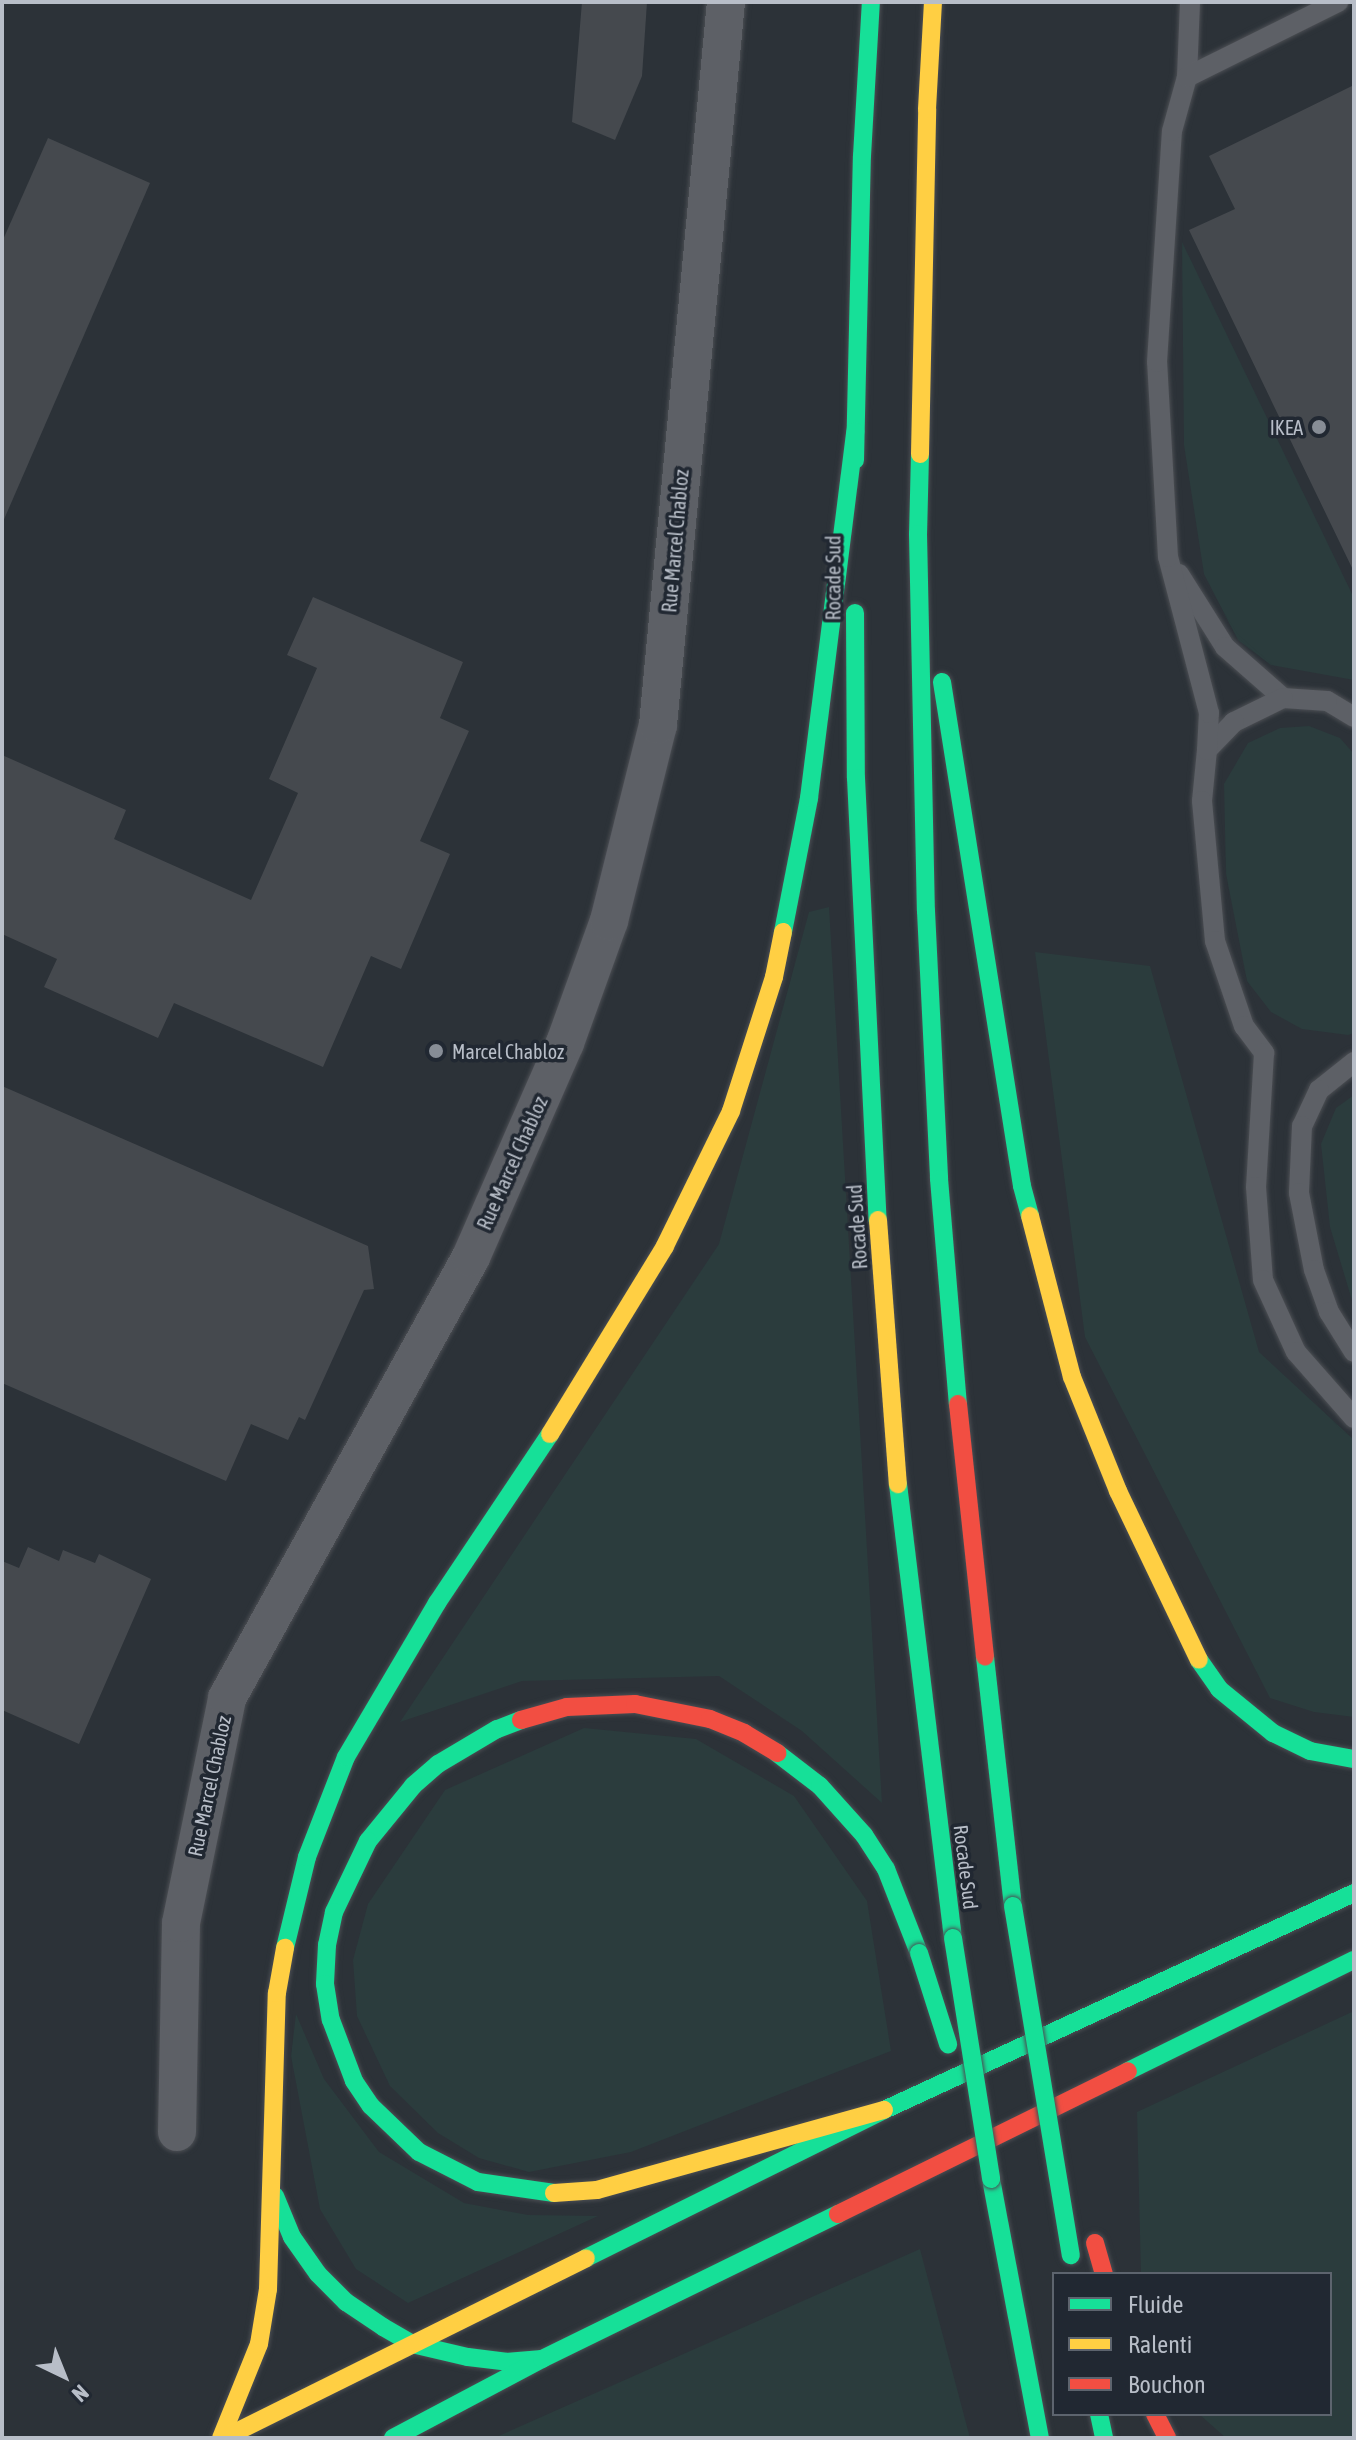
<!DOCTYPE html>
<style>
body{margin:0}
#map{position:relative;width:1356px;height:2440px;overflow:hidden;background:#2c3238;font-family:"Asap Condensed",sans-serif}
div>[style]{position:absolute}
.green>*{inset:0;background:#2b3c3d}
.building>*{inset:0;background:#45494e}
.roads{filter:drop-shadow(0 0 2px #4b4e53) drop-shadow(0 0 2px #4b4e53)}
.lane>*{height:20px;margin:-10px;padding:0 10px;transform-origin:10px;border-radius:10px;background:#5d6066}
.street>*{height:38px;margin:-19px;padding:0 19px;transform-origin:19px;border-radius:19px;background:#5d6066}
.fast>*{height:18px;margin:-9px;padding:0 9px;transform-origin:9px;border-radius:9px;background:#16e098}
.slow>*{height:18px;margin:-9px;padding:0 9px;transform-origin:9px;border-radius:9px;background:#ffcf43}
.jam>*{height:18px;margin:-9px;padding:0 9px;transform-origin:9px;border-radius:9px;background:#f24e42}
.bridges{filter:drop-shadow(0 0 2px #494e53) drop-shadow(0 0 2px #494e53)}
.fast-bridge>*{height:18px;margin:-9px;padding:0 9px;transform-origin:9px;border-radius:9px;background:#16e098}
.dots>*{width:22px;height:22px;translate:-50% -50%;box-sizing:border-box;border:4px solid #212832;border-radius:50%}
span{translate:-50% -50%;white-space:nowrap;text-align:center;line-height:1.15;-webkit-text-stroke:7px #212832;paint-order:stroke}
.poi-label{font-size:20px;color:#b8bec8}
.right{translate:-100% -50%;text-align:right}
.left{translate:0 -50%;text-align:left}
.street-label{font-size:20px;color:#b8bec8}
.frame{position:absolute;inset:0;border:4px solid #b8bec8;pointer-events:none}
.legend{position:absolute;left:1052px;top:2272px;width:280px;height:144px;box-sizing:border-box;background:#212832;border:2px solid #5d646e;margin:0;padding:10px 14px;list-style:none;font-size:24px;color:#b8bec8}
.legend li{display:flex;align-items:center;gap:16px;height:40px}
.legend b{width:40px;border:2px solid #5d646e}
.north{position:absolute;left:24px;top:2336px;width:80px;height:80px;-webkit-text-stroke:6px #212832;paint-order:stroke;rotate:137deg;font-size:22px;font-weight:700;line-height:32px;text-align:center;color:#b8bec8}
.north::after{content:'';display:block;margin:auto;width:28px;height:36px;background:#b8bec8;clip-path:polygon(50% 0,100% 100%,50% 72%,0 100%)}
</style>
<div id="map">
<div class="green">
<div style="clip-path:polygon(1182px 242px,1354px 598px,1354px 680px,1271px 665px,1238px 640px,1204px 574px,1184px 445px)"></div>
<div style="clip-path:polygon(1309px 726px,1340px 738px,1354px 754px,1354px 1033px,1348px 1035px,1302px 1029px,1271px 1012px,1247px 981px,1226px 874px,1224px 784px,1248px 743px,1280px 728px)"></div>
<div style="clip-path:polygon(829px 907px,882px 1803px,802px 1731px,719px 1676px,522px 1681px,400px 1722px,719px 1244px,809px 912px)"></div>
<div style="clip-path:polygon(1035px 952px,1150px 966px,1259px 1352px,1354px 1440px,1354px 1717px,1314px 1712px,1270px 1698px,1085px 1337px)"></div>
<div style="clip-path:polygon(1354px 1095px,1354px 1307px,1330px 1227px,1321px 1144px,1336px 1108px)"></div>
<div style="clip-path:polygon(584px 1728px,696px 1739px,794px 1796px,867px 1901px,891px 2051px,631px 2152px,529px 2172px,479px 2158px,438px 2133px,390px 2086px,357px 2016px,353px 1960px,368px 1904px,445px 1790px)"></div>
<div style="clip-path:polygon(1354px 2011px,1354px 2438px,1226px 2438px,1199px 2414px,1330px 2414px,1330px 2274px,1141px 2274px,1137px 2112px)"></div>
<div style="clip-path:polygon(296px 2014px,324px 2079px,379px 2152px,464px 2203px,528px 2215px,598px 2216px,408px 2303px,356px 2269px,320px 2209px,291px 2056px)"></div>
<div style="clip-path:polygon(920px 2249px,970px 2438px,494px 2438px)"></div>
</div>
<div class="building">
<div style="clip-path:polygon(582px 2px,647px 2px,642px 76px,615px 140px,572px 122px)"></div>
<div style="clip-path:polygon(1354px 85px,1354px 572px,1189px 230px,1235px 209px,1209px 156px)"></div>
<div style="clip-path:polygon(48px 138px,150px 183px,2px 524px,2px 242px)"></div>
<div style="clip-path:polygon(313px 597px,463px 662px,440px 718px,469px 731px,420px 841px,450px 854px,401px 969px,371px 956px,323px 1067px,174px 1003px,158px 1038px,44px 987px,57px 959px,2px 934px,2px 755px,126px 810px,114px 839px,251px 900px,298px 793px,269px 779px,317px 668px,287px 655px)"></div>
<div style="clip-path:polygon(2px 1086px,368px 1246px,374px 1289px,364px 1290px,305px 1420px,299px 1417px,288px 1440px,251px 1424px,226px 1481px,2px 1383px)"></div>
<div style="clip-path:polygon(28px 1547px,59px 1561px,63px 1550px,95px 1563px,99px 1554px,151px 1579px,79px 1744px,2px 1710px,2px 1561px,19px 1568px)"></div>
</div>
<div class="roads">
<div class="lane">
<div style="left:1187px;top:77px;width:75px;rotate:-87.7deg"></div>
<div style="left:1179px;top:574px;width:86px;rotate:57.8deg"></div>
<div style="left:1225px;top:647px;width:77px;rotate:41.3deg"></div>
<div style="left:1354px;top:717px;width:31px;rotate:-149deg"></div>
<div style="left:1327px;top:701px;width:44px;rotate:-176.1deg"></div>
<div style="left:1283px;top:698px;width:55px;rotate:153.9deg"></div>
<div style="left:1234px;top:722px;width:39px;rotate:134deg"></div>
<div style="left:1207px;top:750px;width:51px;rotate:95.6deg"></div>
<div style="left:1202px;top:801px;width:141px;rotate:84.7deg"></div>
<div style="left:1215px;top:941px;width:90px;rotate:71.2deg"></div>
<div style="left:1244px;top:1026px;width:34px;rotate:53deg"></div>
<div style="left:1264px;top:1053px;width:134px;rotate:93.4deg"></div>
<div style="left:1256px;top:1187px;width:93px;rotate:85.7deg"></div>
<div style="left:1263px;top:1280px;width:79px;rotate:65.4deg"></div>
<div style="left:1296px;top:1352px;width:88px;rotate:48.7deg"></div>
<div style="left:1207px;top:750px;width:37px;rotate:-87deg"></div>
<div style="left:1209px;top:713px;width:161px;rotate:-104.7deg"></div>
<div style="left:1168px;top:557px;width:195px;rotate:-93.2deg"></div>
<div style="left:1157px;top:362px;width:231px;rotate:-86.3deg"></div>
<div style="left:1172px;top:131px;width:56px;rotate:-74.5deg"></div>
<div style="left:1187px;top:77px;width:169px;rotate:-26.4deg"></div>
<div style="left:1354px;top:1062px;width:45px;rotate:141.3deg"></div>
<div style="left:1319px;top:1090px;width:40px;rotate:115deg"></div>
<div style="left:1302px;top:1126px;width:67px;rotate:92.6deg"></div>
<div style="left:1299px;top:1193px;width:78px;rotate:79deg"></div>
<div style="left:1314px;top:1270px;width:45px;rotate:70.3deg"></div>
<div style="left:1329px;top:1312px;width:47px;rotate:58deg"></div>
</div>
<div class="street">
<div style="left:177px;top:2132px;width:209px;rotate:-88.9deg"></div>
<div style="left:181px;top:1923px;width:230px;rotate:-78.4deg"></div>
<div style="left:227px;top:1698px;width:504px;rotate:-61.04deg"></div>
<div style="left:471px;top:1257px;width:234px;rotate:-66.3deg"></div>
<div style="left:565px;top:1043px;width:130px;rotate:-70.2deg"></div>
<div style="left:609px;top:921px;width:202px;rotate:-76deg"></div>
<div style="left:658px;top:725px;width:726px;rotate:-84.63deg"></div>
</div>
<div class="fast">
<div style="left:920px;top:454px;width:80px;rotate:91.4deg"></div>
<div style="left:918px;top:534px;width:377px;rotate:88.8deg"></div>
<div style="left:926px;top:911px;width:268px;rotate:87.2deg"></div>
<div style="left:939px;top:1179px;width:226px;rotate:85.2deg"></div>
<div style="left:855px;top:460px;width:304px;rotate:-88.7deg"></div>
<div style="left:862px;top:156px;width:154px;rotate:-86.7deg"></div>
<div style="left:855px;top:613px;width:165px;rotate:89.7deg"></div>
<div style="left:856px;top:778px;width:443px;rotate:87.2deg"></div>
<div style="left:942px;top:682px;width:510px;rotate:80.98deg"></div>
<div style="left:1022px;top:1186px;width:31px;rotate:75deg"></div>
<div style="left:783px;top:932px;width:136px;rotate:-79deg"></div>
<div style="left:809px;top:798px;width:369px;rotate:-82.8deg"></div>
<div style="left:898px;top:1484px;width:457px;rotate:83.1deg"></div>
<div style="left:985px;top:1657px;width:251px;rotate:83.6deg"></div>
<div style="left:1199px;top:1660px;width:35px;rotate:55deg"></div>
<div style="left:1219px;top:1689px;width:70px;rotate:39.2deg"></div>
<div style="left:1273px;top:1733px;width:41px;rotate:25.9deg"></div>
<div style="left:1310px;top:1751px;width:45px;rotate:10.3deg"></div>
<div style="left:521px;top:1720px;width:26px;rotate:159deg"></div>
<div style="left:497px;top:1729px;width:69px;rotate:149.3deg"></div>
<div style="left:438px;top:1764px;width:33px;rotate:139deg"></div>
<div style="left:413px;top:1786px;width:71px;rotate:129.3deg"></div>
<div style="left:368px;top:1841px;width:79px;rotate:115.6deg"></div>
<div style="left:334px;top:1912px;width:34px;rotate:102deg"></div>
<div style="left:327px;top:1945px;width:39px;rotate:93deg"></div>
<div style="left:325px;top:1984px;width:36px;rotate:81deg"></div>
<div style="left:331px;top:2020px;width:65px;rotate:69.3deg"></div>
<div style="left:354px;top:2081px;width:30px;rotate:56deg"></div>
<div style="left:371px;top:2106px;width:66px;rotate:43.8deg"></div>
<div style="left:419px;top:2152px;width:66px;rotate:27deg"></div>
<div style="left:478px;top:2182px;width:77px;rotate:8.2deg"></div>
<div style="left:777px;top:1753px;width:54px;rotate:37.5deg"></div>
<div style="left:820px;top:1786px;width:66px;rotate:48.1deg"></div>
<div style="left:864px;top:1835px;width:40px;rotate:57.1deg"></div>
<div style="left:886px;top:1869px;width:90px;rotate:68.6deg"></div>
<div style="left:285px;top:1948px;width:94px;rotate:-76.4deg"></div>
<div style="left:307px;top:1857px;width:107px;rotate:-68.7deg"></div>
<div style="left:346px;top:1757px;width:179px;rotate:-59.4deg"></div>
<div style="left:437px;top:1603px;width:203px;rotate:-56.2deg"></div>
<div style="left:1128px;top:2071px;width:252px;rotate:-26.2deg"></div>
<div style="left:991px;top:2179px;width:264px;rotate:79.3deg"></div>
<div style="left:275px;top:2196px;width:44px;rotate:67.5deg"></div>
<div style="left:292px;top:2237px;width:45px;rotate:54.9deg"></div>
<div style="left:318px;top:2274px;width:40px;rotate:45deg"></div>
<div style="left:346px;top:2302px;width:45px;rotate:34deg"></div>
<div style="left:383px;top:2327px;width:34px;rotate:30deg"></div>
<div style="left:412px;top:2344px;width:57px;rotate:13.1deg"></div>
<div style="left:468px;top:2357px;width:38px;rotate:7deg"></div>
<div style="left:506px;top:2362px;width:36px;rotate:-5deg"></div>
<div style="left:586px;top:2258px;width:333px;rotate:-26.4deg"></div>
<div style="left:884px;top:2110px;width:518px;rotate:-24.78deg"></div>
<div style="left:1099px;top:2414px;width:25px;rotate:78deg"></div>
<div style="left:393px;top:2438px;width:169px;rotate:-27.9deg"></div>
<div style="left:542px;top:2359px;width:330px;rotate:-26.1deg"></div>
</div>
<div class="slow">
<div style="left:920px;top:454px;width:345px;rotate:-88.8deg"></div>
<div style="left:927px;top:109px;width:107px;rotate:-86.8deg"></div>
<div style="left:1030px;top:1216px;width:166px;rotate:75.4deg"></div>
<div style="left:1072px;top:1377px;width:123px;rotate:68deg"></div>
<div style="left:1118px;top:1491px;width:187px;rotate:64.4deg"></div>
<div style="left:878px;top:1220px;width:265px;rotate:85.7deg"></div>
<div style="left:550px;top:1434px;width:220px;rotate:-58.5deg"></div>
<div style="left:665px;top:1246px;width:150px;rotate:-63.9deg"></div>
<div style="left:731px;top:1111px;width:141px;rotate:-72.2deg"></div>
<div style="left:774px;top:977px;width:46px;rotate:-78.7deg"></div>
<div style="left:554px;top:2193px;width:43px;rotate:-4deg"></div>
<div style="left:597px;top:2190px;width:298px;rotate:-15.6deg"></div>
<div style="left:221px;top:2438px;width:101px;rotate:-68deg"></div>
<div style="left:259px;top:2344px;width:56px;rotate:-80.7deg"></div>
<div style="left:268px;top:2289px;width:296px;rotate:-88.3deg"></div>
<div style="left:277px;top:1993px;width:46px;rotate:-79.9deg"></div>
<div style="left:224px;top:2438px;width:404px;rotate:-26.4deg"></div>
</div>
<div class="jam">
<div style="left:958px;top:1404px;width:254px;rotate:83.9deg"></div>
<div style="left:521px;top:1720px;width:48px;rotate:-15.8deg"></div>
<div style="left:567px;top:1707px;width:68px;rotate:-2.5deg"></div>
<div style="left:635px;top:1704px;width:76px;rotate:11.3deg"></div>
<div style="left:710px;top:1719px;width:37px;rotate:22deg"></div>
<div style="left:744px;top:1733px;width:39px;rotate:31deg"></div>
<div style="left:838px;top:2214px;width:323px;rotate:-26.2deg"></div>
<div style="left:1095px;top:2243px;width:32px;rotate:74deg"></div>
<div style="left:1155px;top:2414px;width:27px;rotate:63deg"></div>
</div>
</div>
<div class="bridges">
<div class="fast-bridge">
<div style="left:1013px;top:1906px;width:354px;rotate:80.6deg"></div>
<div style="left:953px;top:1938px;width:244px;rotate:81deg"></div>
<div style="left:919px;top:1953px;width:96px;rotate:72.3deg"></div>
</div>
</div>
<div class="dots">
<div style="left:1319px;top:427px;background:#878d96"></div>
<div style="left:436px;top:1051px;background:#878d96"></div>
</div>
<div class="poi-label">
<span class="right" style="left:1303px;top:427px">IKEA</span>
<span class="left" style="left:452px;top:1051px">Marcel Chabloz</span>
</div>
<div class="street-label">
<span style="left:675px;top:541px;rotate:-85deg">Rue Marcel Chabloz</span>
<span style="left:833px;top:578px;rotate:-90deg">Rocade Sud</span>
<span style="left:512px;top:1163px;rotate:-66deg">Rue Marcel Chabloz</span>
<span style="left:857px;top:1227px;rotate:-94deg">Rocade Sud</span>
<span style="left:209px;top:1786px;rotate:-78deg">Rue Marcel Chabloz</span>
<span style="left:966px;top:1867px;rotate:83deg">Rocade Sud</span>
</div>
<div class="frame"></div>
<ul class="legend">
<li><b style="height:10px;background:#16e098"></b>Fluide</li>
<li><b style="height:10px;background:#ffcf43"></b>Ralenti</li>
<li><b style="height:10px;background:#f24e42"></b>Bouchon</li>
</ul>
<div class="north">N</div>
</div>
